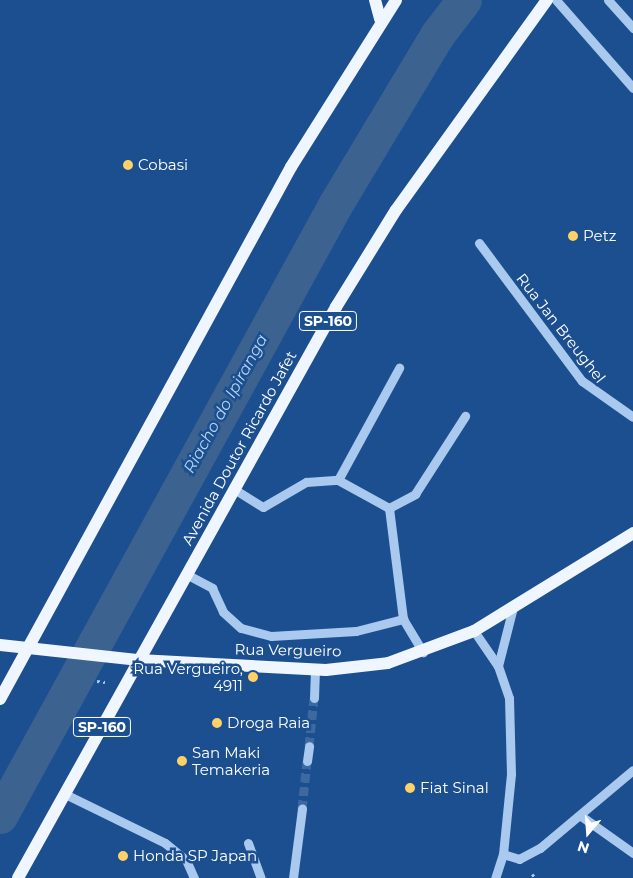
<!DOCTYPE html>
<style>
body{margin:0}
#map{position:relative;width:633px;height:878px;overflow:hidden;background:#1b4f8f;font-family:Montserrat,sans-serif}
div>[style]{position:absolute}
.river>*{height:35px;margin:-17.5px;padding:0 17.5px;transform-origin:17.5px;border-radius:17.5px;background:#3c6290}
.minor-tunnel>*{height:9px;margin-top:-4.5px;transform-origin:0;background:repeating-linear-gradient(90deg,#3d69a0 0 9px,transparent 0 13.5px)}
.path>*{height:3px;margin-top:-1.5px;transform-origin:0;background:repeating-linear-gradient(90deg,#a9c9ee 0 2.5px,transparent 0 6.5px)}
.minor>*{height:9px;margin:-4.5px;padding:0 4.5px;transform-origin:4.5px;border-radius:4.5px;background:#a9c9ee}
.major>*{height:12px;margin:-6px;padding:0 6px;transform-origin:6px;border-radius:6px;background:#f0f6ff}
.dots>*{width:14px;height:14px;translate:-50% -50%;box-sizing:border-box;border:2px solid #1b4f8f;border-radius:50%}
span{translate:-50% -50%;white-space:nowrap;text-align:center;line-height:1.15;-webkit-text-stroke:5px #1b4f8f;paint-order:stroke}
.shield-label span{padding:1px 4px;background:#1b4f8f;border:1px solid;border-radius:4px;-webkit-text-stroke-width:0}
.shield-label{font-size:14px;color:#fff;font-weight:700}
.poi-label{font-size:15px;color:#fff}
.left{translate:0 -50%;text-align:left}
.right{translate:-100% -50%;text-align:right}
.street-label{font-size:15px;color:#fff}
.water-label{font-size:16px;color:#b5d3f5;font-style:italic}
.north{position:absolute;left:563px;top:808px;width:50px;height:50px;-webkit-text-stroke:4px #1b4f8f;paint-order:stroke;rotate:198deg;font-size:14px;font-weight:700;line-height:20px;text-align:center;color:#fff}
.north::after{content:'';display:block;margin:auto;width:18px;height:22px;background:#fff;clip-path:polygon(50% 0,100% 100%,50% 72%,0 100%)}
</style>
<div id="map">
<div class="river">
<div style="left:0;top:816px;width:697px;rotate:-61.26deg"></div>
<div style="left:335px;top:205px;width:198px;rotate:-59deg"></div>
<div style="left:437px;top:35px;width:44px;rotate:-52.4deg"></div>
</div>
<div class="minor-tunnel">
<div style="left:309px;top:746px;width:48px;rotate:-84.1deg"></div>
<div style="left:302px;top:809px;width:48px;rotate:-84.1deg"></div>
</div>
<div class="path">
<div style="left:97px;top:681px;width:8px;rotate:7deg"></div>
<div style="left:532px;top:874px;width:4px;rotate:45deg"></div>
</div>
<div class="minor">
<div style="left:556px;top:0;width:117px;rotate:48.8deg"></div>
<div style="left:608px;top:0;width:38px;rotate:48deg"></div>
<div style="left:479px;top:243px;width:172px;rotate:53.3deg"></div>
<div style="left:582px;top:381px;width:62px;rotate:35.2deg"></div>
<div style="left:338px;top:480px;width:128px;rotate:-61.4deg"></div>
<div style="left:234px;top:489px;width:34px;rotate:32deg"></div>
<div style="left:263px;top:507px;width:50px;rotate:-30.2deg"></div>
<div style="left:306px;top:482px;width:32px;rotate:-4deg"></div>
<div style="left:338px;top:480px;width:58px;rotate:28.8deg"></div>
<div style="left:389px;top:508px;width:112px;rotate:82.8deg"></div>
<div style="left:403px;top:619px;width:39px;rotate:59deg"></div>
<div style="left:389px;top:508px;width:30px;rotate:-28deg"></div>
<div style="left:415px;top:494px;width:93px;rotate:-57.3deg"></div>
<div style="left:186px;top:574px;width:30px;rotate:28deg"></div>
<div style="left:212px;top:588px;width:26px;rotate:65deg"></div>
<div style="left:223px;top:612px;width:24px;rotate:42deg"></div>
<div style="left:241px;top:628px;width:31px;rotate:15deg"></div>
<div style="left:271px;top:636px;width:85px;rotate:-3.4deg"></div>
<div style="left:356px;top:631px;width:49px;rotate:-14.3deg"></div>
<div style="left:474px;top:631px;width:42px;rotate:55.6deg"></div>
<div style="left:498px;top:666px;width:34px;rotate:71deg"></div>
<div style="left:509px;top:698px;width:76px;rotate:88.5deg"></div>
<div style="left:511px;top:774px;width:80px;rotate:95.7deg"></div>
<div style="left:503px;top:854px;width:25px;rotate:108deg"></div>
<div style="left:498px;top:666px;width:61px;rotate:-75.7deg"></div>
<div style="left:314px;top:698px;width:29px;rotate:-88deg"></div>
<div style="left:307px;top:761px;width:15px;rotate:-82deg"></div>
<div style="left:65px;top:794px;width:111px;rotate:26.1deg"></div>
<div style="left:165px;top:843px;width:27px;rotate:39deg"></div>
<div style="left:186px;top:860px;width:20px;rotate:66deg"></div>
<div style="left:581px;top:816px;width:64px;rotate:35.4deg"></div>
<div style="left:248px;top:843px;width:37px;rotate:70deg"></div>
<div style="left:503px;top:854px;width:17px;rotate:17deg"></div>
<div style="left:519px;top:859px;width:24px;rotate:-28deg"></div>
<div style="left:540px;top:848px;width:121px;rotate:-40deg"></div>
<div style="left:293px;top:878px;width:70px;rotate:-82.6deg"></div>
</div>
<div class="major">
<div style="left:375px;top:0;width:20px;rotate:75deg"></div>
<div style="left:0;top:645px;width:140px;rotate:6.2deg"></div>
<div style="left:139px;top:660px;width:187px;rotate:3.1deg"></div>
<div style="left:326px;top:670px;width:62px;rotate:-6.4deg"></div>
<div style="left:388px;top:663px;width:92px;rotate:-20.4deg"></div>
<div style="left:474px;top:631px;width:187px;rotate:-31.6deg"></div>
<div style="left:0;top:699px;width:606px;rotate:-61.32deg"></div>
<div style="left:291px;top:167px;width:197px;rotate:-57.8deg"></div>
<div style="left:18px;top:878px;width:654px;rotate:-60.89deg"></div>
<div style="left:336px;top:307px;width:114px;rotate:-58.3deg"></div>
<div style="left:396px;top:210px;width:259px;rotate:-54.3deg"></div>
</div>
<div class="dots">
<div style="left:128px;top:165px;background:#ffd166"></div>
<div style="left:573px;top:236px;background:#ffd166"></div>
<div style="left:253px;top:677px;background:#ffd166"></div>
<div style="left:217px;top:723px;background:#ffd166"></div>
<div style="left:182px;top:761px;background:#ffd166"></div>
<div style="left:410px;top:788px;background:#ffd166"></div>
<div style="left:123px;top:856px;background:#ffd166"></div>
</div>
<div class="shield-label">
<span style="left:328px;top:321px">SP-160</span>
<span style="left:102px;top:727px">SP-160</span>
</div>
<div class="poi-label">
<span class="left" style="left:138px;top:165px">Cobasi</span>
<span class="left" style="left:583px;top:236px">Petz</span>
<span class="right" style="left:243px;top:677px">Rua Vergueiro,<br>4911</span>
<span class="left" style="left:227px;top:723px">Droga Raia</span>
<span class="left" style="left:192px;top:761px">San Maki<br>Temakeria</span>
<span class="left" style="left:420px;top:788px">Fiat Sinal</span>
<span class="left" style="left:133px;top:856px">Honda SP Japan</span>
</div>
<div class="street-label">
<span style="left:561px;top:328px;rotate:52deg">Rua Jan Breughel</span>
<span style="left:239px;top:448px;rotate:-61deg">Avenida Doutor Ricardo Jafet</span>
<span style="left:288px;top:650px;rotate:1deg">Rua Vergueiro</span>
</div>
<div class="water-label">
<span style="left:226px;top:404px;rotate:-61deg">Riacho do Ipiranga</span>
</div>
<div class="north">N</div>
</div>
